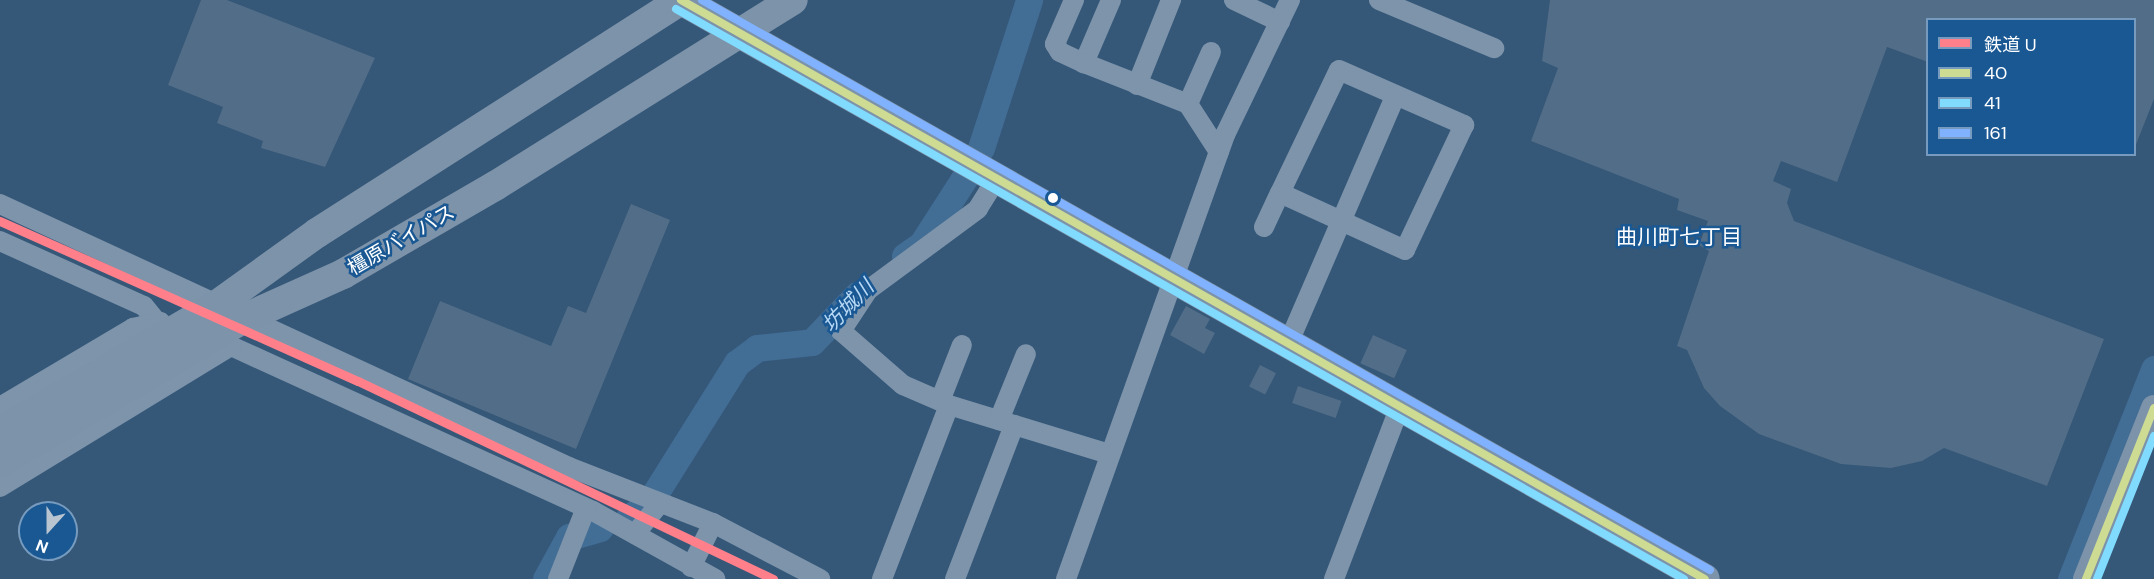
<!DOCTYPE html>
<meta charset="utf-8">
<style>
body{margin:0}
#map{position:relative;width:2154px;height:579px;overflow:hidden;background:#355778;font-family:"DM Sans","Noto Sans JP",sans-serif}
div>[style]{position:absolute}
.river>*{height:27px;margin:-13.5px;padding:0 13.5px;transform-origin:13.5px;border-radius:13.5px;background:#426d95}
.building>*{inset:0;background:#526d87;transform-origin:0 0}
.minor>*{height:20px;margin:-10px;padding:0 10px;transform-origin:10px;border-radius:10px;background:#7d94ab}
.major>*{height:26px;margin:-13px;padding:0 13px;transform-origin:13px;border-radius:13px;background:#7c93a9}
.highway>*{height:30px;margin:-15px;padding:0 15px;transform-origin:15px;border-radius:15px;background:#7d93aa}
.bus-1>*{height:8px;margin:-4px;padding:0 4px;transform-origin:4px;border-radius:4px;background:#cddb93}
.bus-2>*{height:8px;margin:-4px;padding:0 4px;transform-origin:4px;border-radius:4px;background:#80dbff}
.bus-3>*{height:8px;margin:-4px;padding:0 4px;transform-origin:4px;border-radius:4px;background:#80b2ff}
.rail-1>*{height:9px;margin:-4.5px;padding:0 4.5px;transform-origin:4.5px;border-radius:4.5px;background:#ff808b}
.dots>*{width:16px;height:16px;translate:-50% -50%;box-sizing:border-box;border:3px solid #1a5893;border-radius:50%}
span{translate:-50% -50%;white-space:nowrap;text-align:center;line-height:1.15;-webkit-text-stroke:5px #1a5893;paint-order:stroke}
.street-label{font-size:20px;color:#fff}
.neighbourhood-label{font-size:21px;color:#fff}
.water-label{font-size:21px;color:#b7d9f6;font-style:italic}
.legend{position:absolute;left:1926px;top:18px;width:210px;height:138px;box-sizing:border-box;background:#1a5893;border:2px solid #769bbe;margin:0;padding:8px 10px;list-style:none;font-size:18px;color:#fff}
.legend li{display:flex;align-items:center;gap:12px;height:30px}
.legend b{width:30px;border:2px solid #769bbe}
.north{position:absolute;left:18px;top:501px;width:60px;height:60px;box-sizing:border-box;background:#1a5893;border:2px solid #769bbe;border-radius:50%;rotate:201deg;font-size:16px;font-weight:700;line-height:24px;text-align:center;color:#fff}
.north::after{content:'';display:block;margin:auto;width:21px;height:27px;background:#b8c4d0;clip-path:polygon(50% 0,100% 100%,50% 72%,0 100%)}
</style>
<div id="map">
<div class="river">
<div style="left:981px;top:148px;width:156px;rotate:-72deg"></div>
<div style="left:905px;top:256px;width:21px;rotate:-35deg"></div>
<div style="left:922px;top:244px;width:80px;rotate:-57.3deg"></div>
<div style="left:656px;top:492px;width:152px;rotate:-57.9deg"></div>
<div style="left:737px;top:363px;width:25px;rotate:-37deg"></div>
<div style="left:757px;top:348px;width:55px;rotate:-6.2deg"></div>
<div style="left:812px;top:342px;width:65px;rotate:-46.2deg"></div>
<div style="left:629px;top:518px;width:18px;rotate:-38deg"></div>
<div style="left:546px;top:579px;width:48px;rotate:-61.3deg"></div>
<div style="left:569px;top:537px;width:32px;rotate:-16deg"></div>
<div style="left:2071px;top:579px;width:226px;rotate:-68.4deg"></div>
</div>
<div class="building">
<div style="clip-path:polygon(201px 0,227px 0,375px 58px,325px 167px,261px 148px,263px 141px,217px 123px,223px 107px,168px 85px)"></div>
<div style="clip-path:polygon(1550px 0,2154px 0,2154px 99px,2135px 147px,2134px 20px,1928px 20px,1928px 62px,1887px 47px,1837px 182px,1781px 161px,1773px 181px,1791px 189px,1787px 203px,1794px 221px,2104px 339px,2047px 486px,1944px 448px,1922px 461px,1891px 468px,1841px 464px,1759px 434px,1720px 406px,1704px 388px,1687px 350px,1677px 346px,1709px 251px,1699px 245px,1708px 221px,1677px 210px,1679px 199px,1531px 141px,1558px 68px,1542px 61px)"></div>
<div style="clip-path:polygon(631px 204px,670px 220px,576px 449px,408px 379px,440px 301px,551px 346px,568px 306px,586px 313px)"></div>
<div style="clip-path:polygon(1186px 306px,1210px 319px,1205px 328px,1215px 333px,1204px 354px,1170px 335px)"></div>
<div style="left:1373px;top:335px;width:37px;height:31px;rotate:24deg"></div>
<div style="left:1260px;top:365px;width:18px;height:24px;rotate:27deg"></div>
<div style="left:1298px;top:386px;width:46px;height:18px;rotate:19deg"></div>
</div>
<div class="minor">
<div style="left:1074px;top:0;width:48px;rotate:113.4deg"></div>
<div style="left:1055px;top:44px;width:9px;rotate:58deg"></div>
<div style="left:1060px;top:52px;width:26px;rotate:25deg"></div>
<div style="left:1111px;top:0;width:69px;rotate:113.2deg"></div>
<div style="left:1084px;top:63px;width:112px;rotate:21.5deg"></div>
<div style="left:1234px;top:0;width:51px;rotate:25.6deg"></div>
<div style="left:1379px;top:0;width:125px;rotate:22.7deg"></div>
<div style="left:1211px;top:52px;width:57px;rotate:113.9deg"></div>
<div style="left:1188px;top:104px;width:57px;rotate:57.1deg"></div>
<div style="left:1137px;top:85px;width:92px;rotate:-68.2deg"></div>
<div style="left:997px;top:178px;width:36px;rotate:122deg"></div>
<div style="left:978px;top:209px;width:137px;rotate:143.6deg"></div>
<div style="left:868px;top:290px;width:49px;rotate:123.4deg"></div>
<div style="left:841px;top:331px;width:82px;rotate:41.1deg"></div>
<div style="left:903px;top:385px;width:50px;rotate:23.5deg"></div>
<div style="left:949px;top:405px;width:167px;rotate:17deg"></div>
<div style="left:0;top:204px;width:627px;rotate:24.81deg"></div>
<div style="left:569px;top:467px;width:155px;rotate:21.3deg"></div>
<div style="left:713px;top:523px;width:121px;rotate:27.6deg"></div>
<div style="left:1264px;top:227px;width:38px;rotate:-65deg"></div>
<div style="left:1280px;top:193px;width:136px;rotate:-64.4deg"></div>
<div style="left:1339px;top:70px;width:137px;rotate:23.7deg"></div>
<div style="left:1464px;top:125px;width:138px;rotate:115.3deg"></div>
<div style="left:1405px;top:250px;width:137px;rotate:-155.5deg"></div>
<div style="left:0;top:241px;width:158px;rotate:24.3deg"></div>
<div style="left:144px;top:306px;width:35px;rotate:51deg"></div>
<div style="left:220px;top:333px;width:17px;rotate:50deg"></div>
<div style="left:231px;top:346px;width:398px;rotate:24.5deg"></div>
<div style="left:593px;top:511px;width:140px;rotate:29.1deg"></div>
<div style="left:1288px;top:344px;width:271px;rotate:-66.6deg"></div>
<div style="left:940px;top:401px;width:60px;rotate:-68.6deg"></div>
<div style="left:0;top:407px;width:155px;rotate:-30.7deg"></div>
<div style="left:133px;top:328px;width:28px;rotate:-13deg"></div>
<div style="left:999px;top:420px;width:71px;rotate:-67.8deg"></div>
<div style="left:0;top:487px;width:271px;rotate:-31.4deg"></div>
<div style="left:635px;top:534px;width:40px;rotate:-51deg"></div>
<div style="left:691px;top:567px;width:49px;rotate:-63.4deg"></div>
<div style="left:558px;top:579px;width:76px;rotate:-68.5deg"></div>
<div style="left:882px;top:579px;width:186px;rotate:-68.9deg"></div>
<div style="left:955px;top:579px;width:165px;rotate:-69deg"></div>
<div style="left:1066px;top:579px;width:472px;rotate:-70.3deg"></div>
<div style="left:1225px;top:135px;width:150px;rotate:-64.3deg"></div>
<div style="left:1334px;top:579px;width:182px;rotate:-69.1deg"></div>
</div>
<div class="major">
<div style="left:2086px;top:579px;width:184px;rotate:-68.3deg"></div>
</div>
<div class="highway">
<div style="left:681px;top:0;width:1176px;rotate:29.49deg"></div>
<div style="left:0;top:432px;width:251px;rotate:-30.3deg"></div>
<div style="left:217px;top:305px;width:123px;rotate:-35.8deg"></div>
<div style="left:317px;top:233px;width:433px;rotate:-32.6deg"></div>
<div style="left:0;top:462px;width:282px;rotate:-30.5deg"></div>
<div style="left:243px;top:319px;width:110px;rotate:-24.2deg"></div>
<div style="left:343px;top:274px;width:176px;rotate:-30.1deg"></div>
<div style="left:495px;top:186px;width:351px;rotate:-32deg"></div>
</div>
<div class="bus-1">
<div style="left:681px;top:0;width:1176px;rotate:29.49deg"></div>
<div style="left:2086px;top:579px;width:184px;rotate:-68.3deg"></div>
</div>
<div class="bus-2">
<div style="left:676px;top:9px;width:1158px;rotate:29.49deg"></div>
<div style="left:2097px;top:579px;width:154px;rotate:-68.3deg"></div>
</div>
<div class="bus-3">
<div style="left:702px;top:0;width:1158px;rotate:29.49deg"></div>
</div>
<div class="rail-1">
<div style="left:0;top:221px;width:392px;rotate:24.1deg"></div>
<div style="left:358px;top:381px;width:460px;rotate:25.5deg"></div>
</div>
<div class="dots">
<div style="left:1053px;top:198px;background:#fff"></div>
</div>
<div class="street-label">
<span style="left:401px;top:240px;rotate:-30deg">橿原バイパス</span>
</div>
<div class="neighbourhood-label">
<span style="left:1679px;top:237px">曲川町七丁目</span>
</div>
<div class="water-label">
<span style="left:848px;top:306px;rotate:-46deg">坊城川</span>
</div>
<ul class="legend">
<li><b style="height:8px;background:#ff808b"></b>鉄道 U</li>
<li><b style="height:8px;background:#cddb93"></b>40</li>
<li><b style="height:8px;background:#80dbff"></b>41</li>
<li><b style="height:8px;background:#80b2ff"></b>161</li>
</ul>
<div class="north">N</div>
</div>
